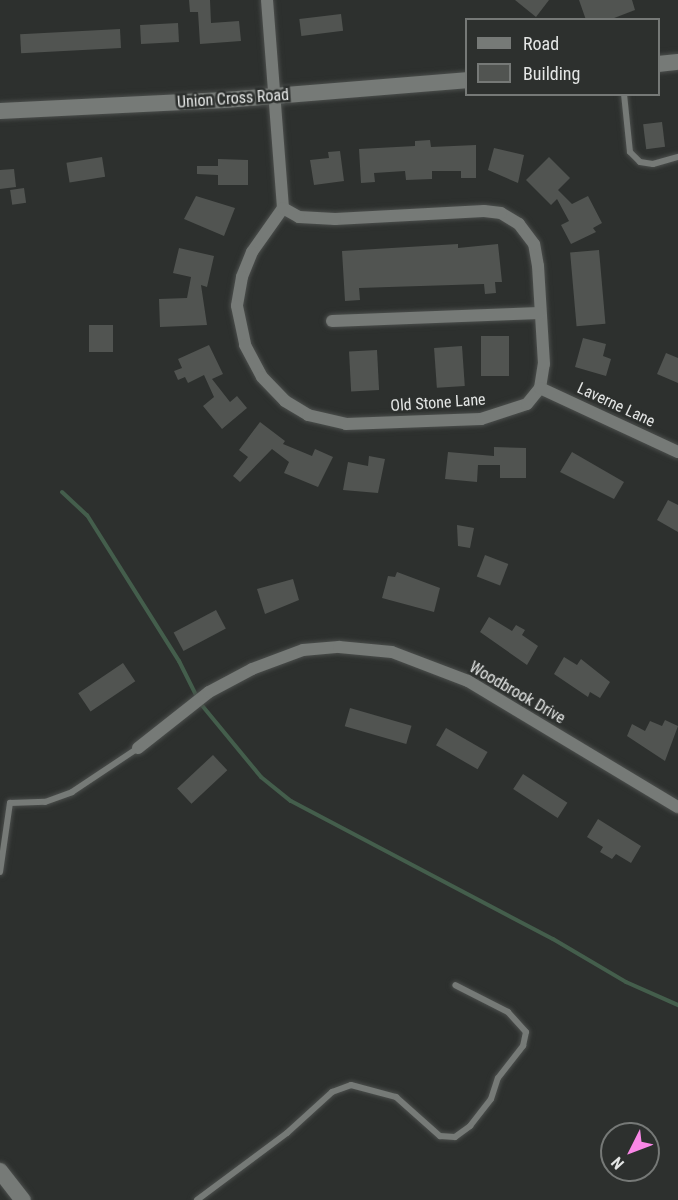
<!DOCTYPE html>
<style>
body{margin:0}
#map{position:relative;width:678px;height:1200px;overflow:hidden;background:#2d302e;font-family:"Roboto Condensed",sans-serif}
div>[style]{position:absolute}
.stream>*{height:4px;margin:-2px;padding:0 2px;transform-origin:2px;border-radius:2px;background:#445e4c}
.building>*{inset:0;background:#515451;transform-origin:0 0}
.roads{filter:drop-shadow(0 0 2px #4b4e4c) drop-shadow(0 0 2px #4b4e4c)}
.lane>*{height:6px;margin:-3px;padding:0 3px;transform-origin:3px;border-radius:3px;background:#767a77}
.street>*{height:12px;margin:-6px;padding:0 6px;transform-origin:6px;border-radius:6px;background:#767a77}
.secondary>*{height:16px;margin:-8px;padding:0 8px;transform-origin:8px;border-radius:8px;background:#767a77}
span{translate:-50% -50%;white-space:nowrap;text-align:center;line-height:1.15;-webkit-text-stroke:5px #2d302e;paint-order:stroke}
.street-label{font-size:16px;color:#e4e6e5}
.legend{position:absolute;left:465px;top:18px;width:195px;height:78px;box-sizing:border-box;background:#2d302e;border:2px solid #767977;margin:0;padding:8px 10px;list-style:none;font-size:18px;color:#e4e6e5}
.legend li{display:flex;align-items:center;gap:12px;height:30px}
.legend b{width:30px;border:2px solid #767977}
.north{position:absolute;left:600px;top:1122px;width:60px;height:60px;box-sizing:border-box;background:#2d302e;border:2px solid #767977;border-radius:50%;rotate:228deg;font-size:16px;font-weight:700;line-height:24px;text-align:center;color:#e4e6e5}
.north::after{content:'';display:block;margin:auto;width:21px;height:27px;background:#fa87e7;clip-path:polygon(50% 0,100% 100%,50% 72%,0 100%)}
</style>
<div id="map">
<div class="stream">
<div style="left:62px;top:492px;width:34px;rotate:43deg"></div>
<div style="left:87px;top:515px;width:173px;rotate:57.8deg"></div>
<div style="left:179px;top:661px;width:47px;rotate:63.4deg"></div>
<div style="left:200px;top:703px;width:96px;rotate:50.5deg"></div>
<div style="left:261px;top:777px;width:38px;rotate:39deg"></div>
<div style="left:291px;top:801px;width:296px;rotate:27.8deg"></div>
<div style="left:553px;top:939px;width:85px;rotate:30.5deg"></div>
<div style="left:626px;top:982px;width:57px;rotate:23.9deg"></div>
</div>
<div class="building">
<div style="clip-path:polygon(189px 0,210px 0,211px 23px,239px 21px,241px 41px,200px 44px,198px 12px,190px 12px)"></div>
<div style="clip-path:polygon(515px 0,549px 0,536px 17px)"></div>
<div style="clip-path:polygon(579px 0,632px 0,635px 10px,609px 20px,586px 20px)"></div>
<div style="left:341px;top:14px;width:17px;height:42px;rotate:83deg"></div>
<div style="left:178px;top:23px;width:19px;height:38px;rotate:87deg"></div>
<div style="left:120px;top:29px;width:19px;height:100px;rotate:87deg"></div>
<div style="left:662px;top:122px;width:25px;height:19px;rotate:83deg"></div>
<div style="clip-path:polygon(430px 140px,431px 147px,476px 145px,476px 178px,461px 178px,461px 171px,432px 171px,432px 179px,406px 180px,405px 171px,374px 173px,375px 182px,361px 183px,359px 149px,415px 146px,415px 141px)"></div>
<div style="clip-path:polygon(494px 148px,524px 155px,518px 183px,488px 170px)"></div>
<div style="clip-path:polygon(340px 151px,344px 181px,314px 185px,310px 160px,329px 158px,328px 152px)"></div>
<div style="left:102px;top:157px;width:20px;height:36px;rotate:81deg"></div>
<div style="clip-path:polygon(549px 157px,570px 178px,558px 190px,572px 204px,588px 196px,602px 223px,593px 228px,596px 232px,571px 244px,561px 225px,569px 221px,557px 199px,551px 205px,526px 180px)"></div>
<div style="clip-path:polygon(218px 159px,248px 160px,248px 185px,218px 185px,218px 175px,197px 174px,197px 166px,218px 166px)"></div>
<div style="clip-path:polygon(14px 169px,16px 187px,0 189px,0 170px)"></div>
<div style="left:24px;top:188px;width:15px;height:14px;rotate:82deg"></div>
<div style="clip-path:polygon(196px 196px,235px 208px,224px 236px,184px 219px)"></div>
<div style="clip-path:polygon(458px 244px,458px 248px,498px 244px,502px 282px,495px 282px,496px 293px,485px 294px,484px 284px,389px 287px,359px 288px,360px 300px,345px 301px,342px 251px)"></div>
<div style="clip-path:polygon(179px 248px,214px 256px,207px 287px,201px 285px,207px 325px,160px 327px,159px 299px,187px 298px,191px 277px,173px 273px)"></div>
<div style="left:599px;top:250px;width:74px;height:29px;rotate:85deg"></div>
<div style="left:89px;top:325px;width:24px;height:27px"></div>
<div style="left:509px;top:336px;width:40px;height:28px;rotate:90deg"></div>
<div style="clip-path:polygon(583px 338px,606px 344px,603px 356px,611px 359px,606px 376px,575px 367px)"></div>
<div style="clip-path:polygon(209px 345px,223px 374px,212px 379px,230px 402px,237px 396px,247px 408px,222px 429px,203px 406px,214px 397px,204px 375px,188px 383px,185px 377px,178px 380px,174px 371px,182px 368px,178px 359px)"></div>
<div style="left:462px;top:346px;width:40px;height:28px;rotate:86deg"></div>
<div style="left:377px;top:350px;width:40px;height:28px;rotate:87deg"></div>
<div style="clip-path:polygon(666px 353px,678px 358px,678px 383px,657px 374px)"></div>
<div style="clip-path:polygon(260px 422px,285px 441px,283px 444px,312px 456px,315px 449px,333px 457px,318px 487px,284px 473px,289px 462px,272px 449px,240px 482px,233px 476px,248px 457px,239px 450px)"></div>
<div style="clip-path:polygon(494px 447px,526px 448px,526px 478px,500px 478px,500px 465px,478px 465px,477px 482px,445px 479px,448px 452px,494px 456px)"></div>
<div style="clip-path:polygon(572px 452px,624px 482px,614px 499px,560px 472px)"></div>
<div style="clip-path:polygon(369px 456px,385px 459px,378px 493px,343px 490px,348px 462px,368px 466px)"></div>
<div style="clip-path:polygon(668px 500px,678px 505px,678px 532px,657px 520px)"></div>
<div style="clip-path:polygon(457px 525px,474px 528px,470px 548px,458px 546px)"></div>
<div style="left:485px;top:555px;width:25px;height:23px;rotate:21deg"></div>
<div style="clip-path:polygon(397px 572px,440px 588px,434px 612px,382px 598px,388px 576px,395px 577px)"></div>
<div style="clip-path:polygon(293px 579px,299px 600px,265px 614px,257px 589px)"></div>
<div style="left:216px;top:610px;width:21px;height:48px;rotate:62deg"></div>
<div style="clip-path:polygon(489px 617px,512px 631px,516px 625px,525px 630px,522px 635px,538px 646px,527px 665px,480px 632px)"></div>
<div style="clip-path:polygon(564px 657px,577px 665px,581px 659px,610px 682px,600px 698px,590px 692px,588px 697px,554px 674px)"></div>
<div style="left:123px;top:663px;width:22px;height:54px;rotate:56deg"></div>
<div style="left:350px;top:708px;width:64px;height:19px;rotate:16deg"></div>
<div style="clip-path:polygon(665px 720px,678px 726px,665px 761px,627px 736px,632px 724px,645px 731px,650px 721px,662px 726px)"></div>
<div style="left:446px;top:728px;width:48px;height:20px;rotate:30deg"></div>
<div style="left:213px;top:755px;width:21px;height:49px;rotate:47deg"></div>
<div style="left:523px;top:774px;width:53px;height:18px;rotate:33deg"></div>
<div style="clip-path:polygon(598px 819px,641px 846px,631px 863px,616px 854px,612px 859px,600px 852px,603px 847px,587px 837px)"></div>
</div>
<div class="roads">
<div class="lane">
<div style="left:624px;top:94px;width:58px;rotate:84.1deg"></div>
<div style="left:630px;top:152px;width:14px;rotate:45deg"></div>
<div style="left:640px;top:162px;width:13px;rotate:9deg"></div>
<div style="left:653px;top:164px;width:26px;rotate:-16deg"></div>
<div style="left:0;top:872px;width:70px;rotate:-81.8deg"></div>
<div style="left:10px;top:803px;width:35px;rotate:-2deg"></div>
<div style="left:45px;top:802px;width:29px;rotate:-20deg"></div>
<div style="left:72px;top:792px;width:79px;rotate:-33.7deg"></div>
<div style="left:197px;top:1200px;width:112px;rotate:-36.7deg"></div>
<div style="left:287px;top:1133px;width:61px;rotate:-42.3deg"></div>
<div style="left:332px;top:1092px;width:20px;rotate:-20deg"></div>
<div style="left:351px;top:1085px;width:47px;rotate:14.9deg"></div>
<div style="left:396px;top:1097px;width:59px;rotate:41.6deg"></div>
<div style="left:440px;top:1136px;width:15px;rotate:4deg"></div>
<div style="left:455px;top:1137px;width:19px;rotate:-36deg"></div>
<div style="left:470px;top:1126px;width:34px;rotate:-52deg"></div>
<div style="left:491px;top:1099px;width:22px;rotate:-72deg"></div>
<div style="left:498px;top:1078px;width:41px;rotate:-52deg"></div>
<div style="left:523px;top:1046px;width:14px;rotate:-78deg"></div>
<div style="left:526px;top:1032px;width:27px;rotate:-132deg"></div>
<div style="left:508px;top:1012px;width:59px;rotate:-153deg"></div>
</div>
<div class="street">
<div style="left:267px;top:0;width:209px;rotate:85.6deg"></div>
<div style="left:283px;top:208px;width:54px;rotate:125.2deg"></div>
<div style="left:252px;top:252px;width:27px;rotate:112deg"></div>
<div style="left:242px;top:277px;width:29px;rotate:100deg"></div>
<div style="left:237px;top:306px;width:40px;rotate:78deg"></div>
<div style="left:245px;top:345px;width:36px;rotate:62deg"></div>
<div style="left:262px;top:377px;width:33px;rotate:46deg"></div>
<div style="left:285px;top:401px;width:27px;rotate:31deg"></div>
<div style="left:308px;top:415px;width:39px;rotate:13deg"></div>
<div style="left:346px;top:424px;width:135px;rotate:-2.1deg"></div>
<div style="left:481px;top:419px;width:48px;rotate:-18.1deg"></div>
<div style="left:527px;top:404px;width:21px;rotate:-51deg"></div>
<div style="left:540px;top:388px;width:24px;rotate:-81deg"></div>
<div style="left:544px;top:364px;width:98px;rotate:-93.5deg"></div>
<div style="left:538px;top:266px;width:22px;rotate:-100deg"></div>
<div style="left:534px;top:244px;width:25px;rotate:-127deg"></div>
<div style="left:519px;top:224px;width:21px;rotate:-149deg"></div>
<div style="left:501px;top:213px;width:17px;rotate:-173deg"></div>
<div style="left:484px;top:211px;width:149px;rotate:176.9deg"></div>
<div style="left:335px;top:219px;width:36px;rotate:-177deg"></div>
<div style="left:299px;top:217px;width:18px;rotate:-151deg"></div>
<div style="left:332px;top:321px;width:208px;rotate:-2.2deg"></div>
<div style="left:540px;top:388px;width:152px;rotate:24.9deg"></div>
<div style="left:138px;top:748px;width:90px;rotate:-38.3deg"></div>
<div style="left:209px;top:692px;width:49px;rotate:-28.1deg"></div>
<div style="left:252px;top:669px;width:54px;rotate:-20.4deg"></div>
<div style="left:303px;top:650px;width:36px;rotate:-5deg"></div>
<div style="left:339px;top:647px;width:53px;rotate:5.4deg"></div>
<div style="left:392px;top:652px;width:81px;rotate:20.9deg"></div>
<div style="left:468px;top:681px;width:245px;rotate:31deg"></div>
</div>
<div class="secondary">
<div style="left:658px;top:64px;width:20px;rotate:-6deg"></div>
<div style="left:0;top:111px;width:225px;rotate:-2.8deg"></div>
<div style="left:225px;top:100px;width:242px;rotate:-4.7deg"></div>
<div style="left:0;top:1171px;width:37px;rotate:52deg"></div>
</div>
</div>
<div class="street-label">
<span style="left:233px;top:99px;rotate:-4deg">Union Cross Road</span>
<span style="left:438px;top:403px;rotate:-4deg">Old Stone Lane</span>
<span style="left:616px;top:405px;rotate:25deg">Laverne Lane</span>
<span style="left:517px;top:693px;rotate:30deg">Woodbrook Drive</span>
</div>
<ul class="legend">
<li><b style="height:8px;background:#767a77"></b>Road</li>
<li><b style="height:16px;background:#515451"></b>Building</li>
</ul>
<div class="north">N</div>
</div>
